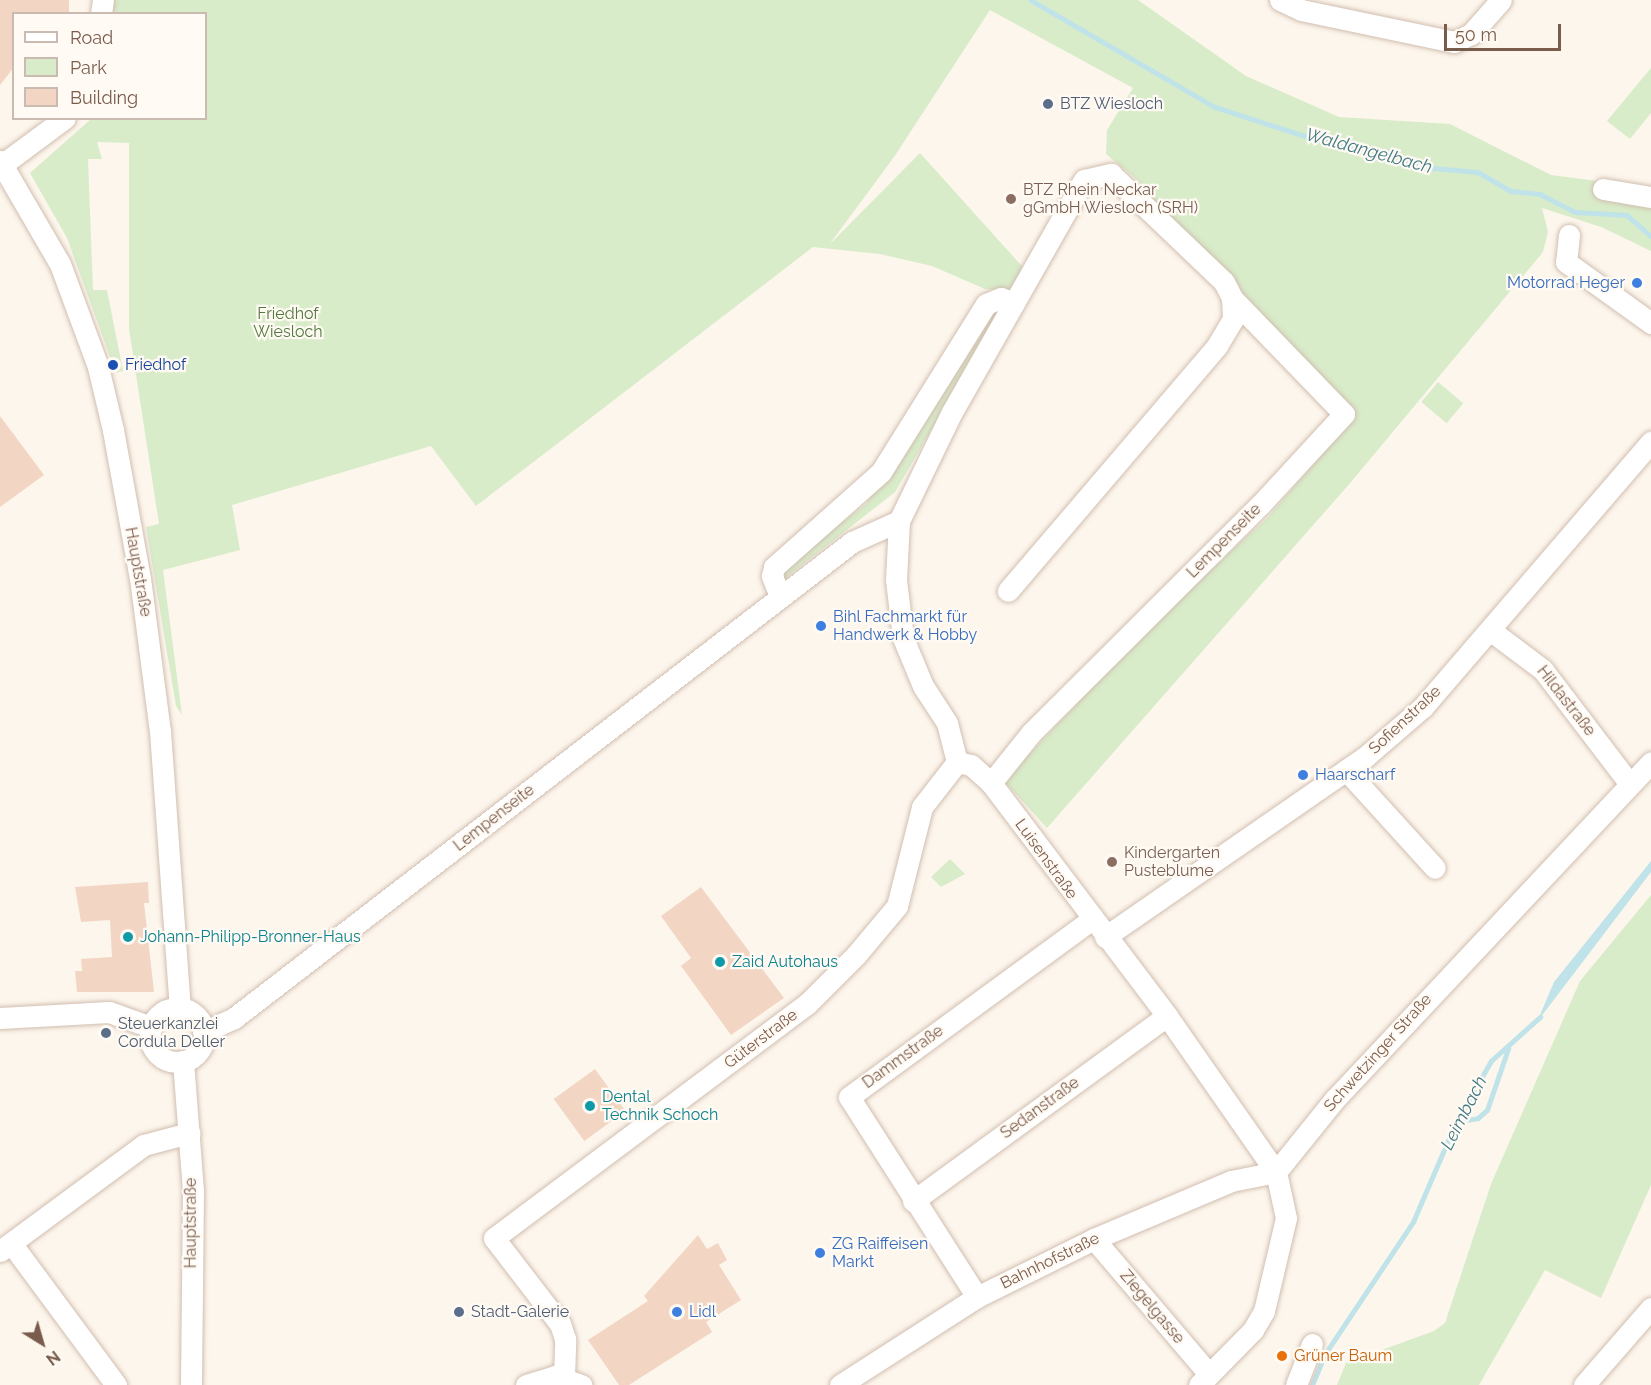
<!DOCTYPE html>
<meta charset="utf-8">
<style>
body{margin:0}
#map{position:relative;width:1651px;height:1385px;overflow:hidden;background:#fdf6ec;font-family:Raleway,sans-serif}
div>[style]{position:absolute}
.green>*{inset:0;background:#d8ecc9;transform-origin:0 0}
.water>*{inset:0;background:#bfe3e8}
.stream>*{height:4.5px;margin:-2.25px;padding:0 2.25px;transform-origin:2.25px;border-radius:2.25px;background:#bfe3e8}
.building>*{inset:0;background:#f3d5c3;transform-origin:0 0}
.roads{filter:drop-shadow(0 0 2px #d1beb0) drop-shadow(0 0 2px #d1beb0)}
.minor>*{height:21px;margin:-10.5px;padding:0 10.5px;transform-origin:10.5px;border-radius:10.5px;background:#fff}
.minor>.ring{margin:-10.5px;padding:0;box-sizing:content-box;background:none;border:21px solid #fff;border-radius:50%}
.dots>*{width:16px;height:16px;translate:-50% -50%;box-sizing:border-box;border:3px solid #fffaf3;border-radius:50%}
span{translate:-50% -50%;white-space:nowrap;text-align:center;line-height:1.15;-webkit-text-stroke:4.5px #fffaf3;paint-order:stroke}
.service-label{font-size:16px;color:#4e5e75}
.left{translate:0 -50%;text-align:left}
.education-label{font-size:16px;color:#785e54}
.shop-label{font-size:16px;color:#366cbe}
.right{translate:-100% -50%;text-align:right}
.park-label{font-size:16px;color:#537a41}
.transit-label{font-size:16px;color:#164399}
.street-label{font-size:16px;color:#7a5c4d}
.culture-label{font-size:16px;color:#0d838f}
.food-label{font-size:16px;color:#c56008}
.water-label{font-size:18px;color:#437c86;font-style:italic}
.legend{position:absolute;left:12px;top:12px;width:195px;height:108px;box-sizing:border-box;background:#fffaf3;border:2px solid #cabbb1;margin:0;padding:8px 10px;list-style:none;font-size:18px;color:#7a5c4d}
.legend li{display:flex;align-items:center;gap:12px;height:30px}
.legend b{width:30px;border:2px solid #cabbb1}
.north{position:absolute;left:12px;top:1313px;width:60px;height:60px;-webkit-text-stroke:4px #fffaf3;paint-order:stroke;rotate:143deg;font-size:16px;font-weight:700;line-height:24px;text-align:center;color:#7a5c4d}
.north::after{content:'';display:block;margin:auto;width:21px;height:27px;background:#7a5c4d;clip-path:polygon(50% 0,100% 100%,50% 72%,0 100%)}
.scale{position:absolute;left:1444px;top:24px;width:117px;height:27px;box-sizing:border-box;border:3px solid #7a5c4d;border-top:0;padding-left:8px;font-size:18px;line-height:21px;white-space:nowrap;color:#7a5c4d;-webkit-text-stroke:4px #fffaf3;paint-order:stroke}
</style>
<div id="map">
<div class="green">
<div style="clip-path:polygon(113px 0,1138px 0,1246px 76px,1339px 117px,1450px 124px,1551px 175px,1597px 181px,1651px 197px,1651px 251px,1601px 227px,1542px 208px,1548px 232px,1543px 252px,1351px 482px,1047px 828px,1004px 781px,1152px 624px,1268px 517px,1352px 419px,1135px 178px,1106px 154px,1107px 130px,1133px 88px,990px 10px,894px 157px,829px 245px,920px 153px,1029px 274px,1019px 291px,985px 289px,932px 266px,880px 254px,813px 247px,476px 506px,431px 446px,232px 505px,240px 550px,163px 570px,182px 715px,176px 706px,146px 527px,159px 524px,129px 329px,129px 143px,97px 142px,102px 159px,88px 159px,93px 290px,107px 290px,123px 371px,116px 373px,67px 238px,30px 173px,91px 119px,206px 118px,206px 14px,112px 13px)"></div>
<div style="clip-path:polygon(1651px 68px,1651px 113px,1630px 139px,1607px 121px)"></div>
<div style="clip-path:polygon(994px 310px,997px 317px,895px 492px,783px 580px,786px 566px,866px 504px)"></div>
<div style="left:1438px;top:382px;width:33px;height:26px;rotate:40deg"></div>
<div style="clip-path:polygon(950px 859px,965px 874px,941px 887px,931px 877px)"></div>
<div style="clip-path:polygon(1651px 895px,1651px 1185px,1601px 1298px,1545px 1270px,1479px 1385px,1337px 1385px,1346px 1363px,1434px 1331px,1445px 1323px,1491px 1184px,1580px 981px)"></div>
</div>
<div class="water">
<div style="clip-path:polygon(1651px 861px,1651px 872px,1537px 1022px,1554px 982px)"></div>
</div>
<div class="stream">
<div style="left:1031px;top:0;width:213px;rotate:30.2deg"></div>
<div style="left:1215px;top:107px;width:104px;rotate:17.9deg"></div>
<div style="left:1314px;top:139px;width:80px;rotate:10deg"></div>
<div style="left:1393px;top:153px;width:31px;rotate:27deg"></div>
<div style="left:1421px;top:167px;width:57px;rotate:5deg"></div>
<div style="left:1478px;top:172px;width:38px;rotate:30deg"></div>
<div style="left:1511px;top:191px;width:29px;rotate:6deg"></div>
<div style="left:1540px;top:194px;width:39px;rotate:27deg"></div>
<div style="left:1575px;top:212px;width:52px;rotate:3.3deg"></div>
<div style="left:1627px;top:215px;width:32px;rotate:41deg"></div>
<div style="left:1456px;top:1122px;width:22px;rotate:-10deg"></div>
<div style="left:1478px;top:1118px;width:12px;rotate:-42deg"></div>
<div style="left:1487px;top:1110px;width:65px;rotate:-71deg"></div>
<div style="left:1312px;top:1385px;width:34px;rotate:-67deg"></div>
<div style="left:1325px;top:1354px;width:159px;rotate:-56.3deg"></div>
<div style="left:1413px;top:1222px;width:109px;rotate:-66.7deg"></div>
<div style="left:1456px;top:1122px;width:70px;rotate:-60.2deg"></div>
<div style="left:1491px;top:1061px;width:66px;rotate:-41.9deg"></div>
</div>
<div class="building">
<div style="clip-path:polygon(0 0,69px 0,69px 14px,14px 14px,14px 67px,0 85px)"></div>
<div style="clip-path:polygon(0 416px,44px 475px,0 507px)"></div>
<div style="clip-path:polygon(148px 882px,149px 903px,144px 903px,154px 992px,77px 992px,75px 971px,82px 971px,81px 959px,112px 957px,110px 920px,81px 922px,75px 887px)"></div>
<div style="clip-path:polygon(701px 887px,784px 998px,731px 1035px,681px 966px,691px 958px,661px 916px)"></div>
<div style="left:595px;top:1069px;width:52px;height:51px;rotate:54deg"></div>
<div style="clip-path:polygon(698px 1235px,707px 1249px,718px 1243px,727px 1260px,719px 1265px,741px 1300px,706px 1322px,712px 1332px,629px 1385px,619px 1385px,588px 1340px,648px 1301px,644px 1296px)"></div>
</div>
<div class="roads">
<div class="minor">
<div style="left:1280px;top:0;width:23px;rotate:25deg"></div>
<div style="left:1301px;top:10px;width:156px;rotate:11.8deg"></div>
<div style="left:1454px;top:42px;width:19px;rotate:-25deg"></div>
<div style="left:1471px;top:34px;width:45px;rotate:-48.6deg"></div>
<div style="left:101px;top:14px;width:14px;rotate:-82deg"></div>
<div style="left:0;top:161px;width:119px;rotate:59.8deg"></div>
<div style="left:60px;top:264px;width:110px;rotate:69.7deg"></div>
<div style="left:98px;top:367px;width:65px;rotate:76.6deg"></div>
<div style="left:113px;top:430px;width:150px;rotate:79.7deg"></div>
<div style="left:140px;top:578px;width:154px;rotate:82.6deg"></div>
<div style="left:160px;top:731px;width:278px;rotate:85.9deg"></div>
<div style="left:3px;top:164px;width:77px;rotate:-36.6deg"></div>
<div style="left:1603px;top:189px;width:49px;rotate:9.5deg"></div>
<div style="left:1569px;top:235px;width:27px;rotate:96deg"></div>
<div style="left:1566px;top:262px;width:105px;rotate:35.7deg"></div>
<div style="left:899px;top:521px;width:59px;rotate:92.9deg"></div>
<div style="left:896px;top:580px;width:58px;rotate:83.1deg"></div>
<div style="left:903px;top:638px;width:52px;rotate:67.4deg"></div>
<div style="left:923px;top:686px;width:44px;rotate:57deg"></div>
<div style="left:947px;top:723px;width:40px;rotate:75.6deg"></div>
<div style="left:957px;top:762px;width:14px;rotate:12deg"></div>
<div style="left:971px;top:765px;width:27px;rotate:42deg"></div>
<div style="left:991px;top:783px;width:292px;rotate:52.9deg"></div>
<div style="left:1167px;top:1016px;width:190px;rotate:55.1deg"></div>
<div style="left:1276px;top:1172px;width:47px;rotate:77.7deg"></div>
<div style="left:1286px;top:1218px;width:96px;rotate:103.3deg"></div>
<div style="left:1264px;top:1311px;width:22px;rotate:120deg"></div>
<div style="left:1253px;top:1330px;width:77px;rotate:134.5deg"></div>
<div style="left:780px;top:596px;width:22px;rotate:-112deg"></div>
<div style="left:772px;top:576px;width:9px;rotate:-77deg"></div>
<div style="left:774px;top:567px;width:143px;rotate:-41.6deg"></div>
<div style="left:881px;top:472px;width:198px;rotate:-58deg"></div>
<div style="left:986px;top:304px;width:16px;rotate:-22deg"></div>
<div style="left:1001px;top:298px;width:14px;rotate:21deg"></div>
<div style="left:1490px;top:630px;width:66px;rotate:37deg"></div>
<div style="left:1543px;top:670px;width:143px;rotate:52.7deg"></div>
<div style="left:1346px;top:770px;width:132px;rotate:47.8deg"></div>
<div style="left:991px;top:783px;width:64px;rotate:-51.3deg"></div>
<div style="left:1031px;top:733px;width:323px;rotate:-44.9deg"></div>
<div style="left:1260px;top:505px;width:124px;rotate:-47.3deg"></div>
<div style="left:1344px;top:414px;width:161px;rotate:-134deg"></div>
<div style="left:1105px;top:937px;width:316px;rotate:-34.7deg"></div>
<div style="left:1365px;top:757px;width:77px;rotate:-40.8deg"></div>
<div style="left:1423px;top:707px;width:350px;rotate:-49.3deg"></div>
<div class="ring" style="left:150px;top:1008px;width:33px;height:33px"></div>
<div style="left:0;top:1018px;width:109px;rotate:-3.2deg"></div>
<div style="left:109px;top:1012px;width:45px;rotate:19.7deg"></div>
<div style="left:203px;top:1032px;width:34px;rotate:-24deg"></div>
<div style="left:234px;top:1018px;width:780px;rotate:-37.6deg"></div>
<div style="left:852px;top:542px;width:51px;rotate:-24.1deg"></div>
<div style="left:899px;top:521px;width:121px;rotate:-64.1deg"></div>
<div style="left:952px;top:412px;width:267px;rotate:-60.4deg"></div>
<div style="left:1084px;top:180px;width:28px;rotate:-13deg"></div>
<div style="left:1111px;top:174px;width:156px;rotate:43.7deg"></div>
<div style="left:1224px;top:282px;width:18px;rotate:63deg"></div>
<div style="left:1232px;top:298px;width:21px;rotate:87deg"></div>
<div style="left:1233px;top:319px;width:31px;rotate:121deg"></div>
<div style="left:1217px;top:346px;width:322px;rotate:130.5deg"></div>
<div style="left:183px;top:1061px;width:131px;rotate:85.6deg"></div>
<div style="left:193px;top:1192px;width:193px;rotate:90.6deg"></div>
<div style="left:1276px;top:1172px;width:94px;rotate:-51.1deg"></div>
<div style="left:1335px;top:1099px;width:462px;rotate:-46.8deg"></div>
<div style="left:913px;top:1201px;width:314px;rotate:-36.1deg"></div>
<div style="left:1094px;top:1239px;width:177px;rotate:49.6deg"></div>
<div style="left:11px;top:1243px;width:177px;rotate:53.5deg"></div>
<div style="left:0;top:1251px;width:179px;rotate:-36.4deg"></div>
<div style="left:144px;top:1145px;width:47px;rotate:-14.9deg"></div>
<div style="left:977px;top:1297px;width:237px;rotate:-122.6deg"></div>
<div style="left:849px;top:1097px;width:300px;rotate:-36.2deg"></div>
<div style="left:564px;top:1377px;width:38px;rotate:-88deg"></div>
<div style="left:565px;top:1339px;width:16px;rotate:-108deg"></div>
<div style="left:560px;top:1324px;width:108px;rotate:-127.5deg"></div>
<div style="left:494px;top:1238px;width:391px;rotate:-36.8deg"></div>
<div style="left:807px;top:1004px;width:69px;rotate:-45deg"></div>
<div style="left:856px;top:955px;width:64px;rotate:-50.1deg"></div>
<div style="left:897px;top:906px;width:102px;rotate:-75.8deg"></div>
<div style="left:922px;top:807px;width:57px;rotate:-52.1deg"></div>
<div style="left:526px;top:1385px;width:30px;rotate:-17deg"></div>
<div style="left:555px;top:1376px;width:28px;rotate:19deg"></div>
<div style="left:840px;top:1385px;width:163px;rotate:-32.7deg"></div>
<div style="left:977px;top:1297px;width:131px;rotate:-26.4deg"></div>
<div style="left:1094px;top:1239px;width:149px;rotate:-22.9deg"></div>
<div style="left:1231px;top:1181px;width:46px;rotate:-11.3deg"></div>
<div style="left:1296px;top:1385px;width:44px;rotate:-68.7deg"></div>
<div style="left:1584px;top:1385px;width:102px;rotate:-49deg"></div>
</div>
</div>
<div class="dots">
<div style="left:1048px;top:104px;background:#5c6f8a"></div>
<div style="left:1011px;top:199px;background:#8d6e63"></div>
<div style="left:1637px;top:283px;background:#3f7fe0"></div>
<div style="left:113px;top:365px;background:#1a4fb4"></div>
<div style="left:821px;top:626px;background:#3f7fe0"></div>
<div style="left:1303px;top:775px;background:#3f7fe0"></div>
<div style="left:1112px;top:862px;background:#8d6e63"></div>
<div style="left:128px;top:937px;background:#0f9aa8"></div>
<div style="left:720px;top:962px;background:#0f9aa8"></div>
<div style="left:106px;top:1033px;background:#5c6f8a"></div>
<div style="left:590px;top:1106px;background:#0f9aa8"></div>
<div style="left:820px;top:1253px;background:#3f7fe0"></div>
<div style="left:459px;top:1312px;background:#5c6f8a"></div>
<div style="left:677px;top:1312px;background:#3f7fe0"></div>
<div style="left:1282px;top:1356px;background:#e8710a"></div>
</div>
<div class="service-label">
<span class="left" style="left:1060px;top:104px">BTZ Wiesloch</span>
<span class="left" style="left:118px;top:1033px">Steuerkanzlei<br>Cordula Deller</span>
<span class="left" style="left:471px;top:1312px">Stadt-Galerie</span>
</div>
<div class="education-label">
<span class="left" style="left:1023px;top:199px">BTZ Rhein Neckar<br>gGmbH Wiesloch (SRH)</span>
<span class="left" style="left:1124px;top:862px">Kindergarten<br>Pusteblume</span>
</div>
<div class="shop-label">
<span class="right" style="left:1625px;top:283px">Motorrad Heger</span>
<span class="left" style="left:833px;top:626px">Bihl Fachmarkt für<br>Handwerk &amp; Hobby</span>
<span class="left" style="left:1315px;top:775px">Haarscharf</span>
<span class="left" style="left:832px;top:1253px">ZG Raiffeisen<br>Markt</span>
<span class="left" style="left:689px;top:1312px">Lidl</span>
</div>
<div class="park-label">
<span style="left:288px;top:323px">Friedhof<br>Wiesloch</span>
</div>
<div class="transit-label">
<span class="left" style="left:125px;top:365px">Friedhof</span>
</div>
<div class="street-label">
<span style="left:1224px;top:541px;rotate:-45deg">Lempenseite</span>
<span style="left:138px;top:572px;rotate:80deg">Hauptstraße</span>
<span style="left:1566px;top:701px;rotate:52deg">Hildastraße</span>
<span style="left:1405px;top:720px;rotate:-43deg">Sofienstraße</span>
<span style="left:494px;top:818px;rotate:-38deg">Lempenseite</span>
<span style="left:1046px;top:859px;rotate:54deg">Luisenstraße</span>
<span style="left:761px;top:1039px;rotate:-37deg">Güterstraße</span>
<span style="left:1378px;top:1053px;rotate:-48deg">Schwetzinger Straße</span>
<span style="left:903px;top:1057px;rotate:-36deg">Dammstraße</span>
<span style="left:1040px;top:1108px;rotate:-36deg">Sedanstraße</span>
<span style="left:191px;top:1223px;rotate:-90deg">Hauptstraße</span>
<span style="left:1050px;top:1261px;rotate:-26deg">Bahnhofstraße</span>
<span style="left:1152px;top:1307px;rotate:50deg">Ziegelgasse</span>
</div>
<div class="culture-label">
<span class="left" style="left:140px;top:937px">Johann-Philipp-Bronner-Haus</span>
<span class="left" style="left:732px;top:962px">Zaid Autohaus</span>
<span class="left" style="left:602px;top:1106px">Dental<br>Technik Schoch</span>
</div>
<div class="food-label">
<span class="left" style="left:1294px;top:1356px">Grüner Baum</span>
</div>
<div class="water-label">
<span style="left:1369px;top:151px;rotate:15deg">Waldangelbach</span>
<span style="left:1464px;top:1113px;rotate:-63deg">Leimbach</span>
</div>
<ul class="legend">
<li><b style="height:8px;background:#fff"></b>Road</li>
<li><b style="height:16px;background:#d8ecc9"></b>Park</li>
<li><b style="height:16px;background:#f3d5c3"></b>Building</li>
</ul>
<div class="north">N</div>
<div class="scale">50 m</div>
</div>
